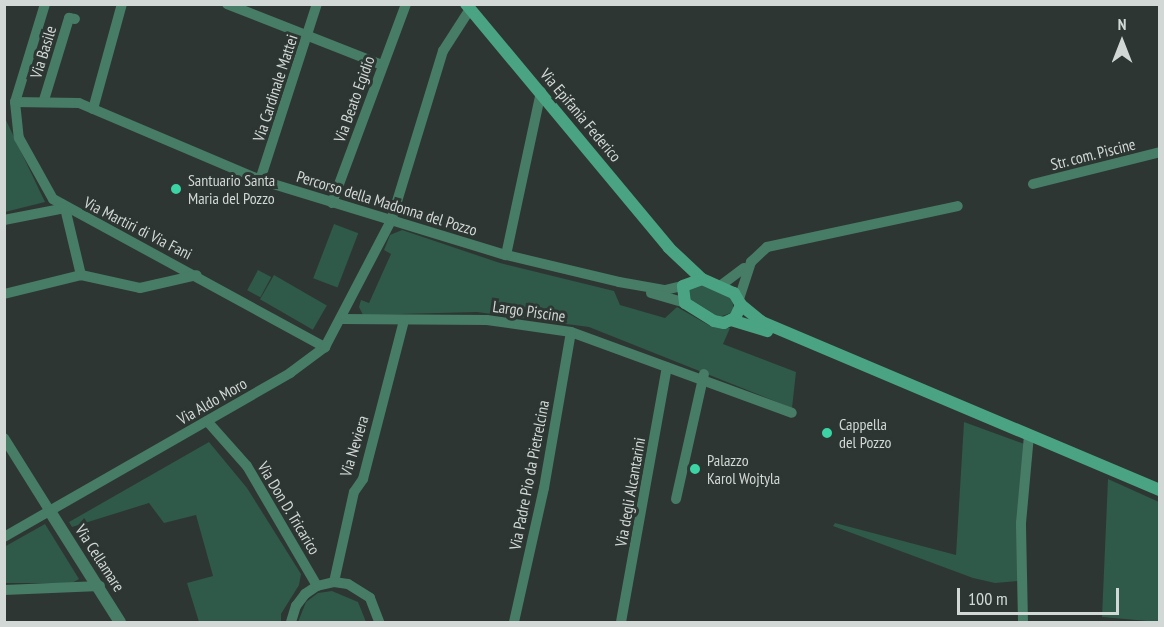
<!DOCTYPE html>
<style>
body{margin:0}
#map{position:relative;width:1164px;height:627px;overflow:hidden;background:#2d3632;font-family:"PT Sans Narrow",sans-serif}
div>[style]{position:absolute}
.green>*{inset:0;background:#2f5949;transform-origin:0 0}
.minor>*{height:10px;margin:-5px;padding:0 5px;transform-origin:5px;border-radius:5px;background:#477c67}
.tertiary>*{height:12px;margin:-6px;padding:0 6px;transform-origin:6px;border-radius:6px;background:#477c67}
.secondary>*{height:12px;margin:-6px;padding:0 6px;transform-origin:6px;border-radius:6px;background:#4aa483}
.dots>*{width:16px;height:16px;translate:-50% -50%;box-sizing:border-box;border:3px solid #2d3632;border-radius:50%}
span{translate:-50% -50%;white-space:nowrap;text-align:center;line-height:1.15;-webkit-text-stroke:6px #2d3632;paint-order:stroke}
.street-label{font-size:16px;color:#d2d8d5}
.poi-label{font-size:16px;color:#d2d8d5}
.left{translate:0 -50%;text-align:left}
.frame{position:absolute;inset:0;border:6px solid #d2d8d5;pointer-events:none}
.north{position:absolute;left:1092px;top:12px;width:60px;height:60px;-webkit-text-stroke:4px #2d3632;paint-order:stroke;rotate:0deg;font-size:16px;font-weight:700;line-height:24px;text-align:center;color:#d2d8d5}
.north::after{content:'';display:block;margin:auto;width:21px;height:27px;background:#d2d8d5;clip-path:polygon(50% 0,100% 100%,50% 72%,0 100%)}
.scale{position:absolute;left:957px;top:588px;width:162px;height:27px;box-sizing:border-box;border:3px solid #d2d8d5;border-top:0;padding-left:8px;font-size:18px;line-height:21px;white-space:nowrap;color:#d2d8d5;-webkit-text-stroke:4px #2d3632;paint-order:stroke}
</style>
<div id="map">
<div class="green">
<div style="clip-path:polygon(4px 116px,45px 202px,5px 212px,4px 212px)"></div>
<div style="left:334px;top:224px;width:26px;height:58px;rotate:21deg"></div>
<div style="clip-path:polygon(402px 230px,500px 263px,614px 291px,620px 305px,665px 318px,677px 307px,712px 327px,730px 328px,723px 344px,796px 372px,792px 408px,589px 327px,477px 312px,363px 315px,359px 307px,361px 300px,369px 303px,391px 254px,384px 250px,390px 235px)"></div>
<div style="left:258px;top:270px;width:15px;height:23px;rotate:28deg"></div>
<div style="left:274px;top:275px;width:61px;height:28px;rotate:30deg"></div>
<div style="clip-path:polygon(698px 284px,732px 298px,734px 312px,719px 317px,690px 299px,688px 289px)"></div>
<div style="clip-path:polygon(964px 422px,1027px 445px,1019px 581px,995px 583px,973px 578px,833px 526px,835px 523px,956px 555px)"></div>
<div style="clip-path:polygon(209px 442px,247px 488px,301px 574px,299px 585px,281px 614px,281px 622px,199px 622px,187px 583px,213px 576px,196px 515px,164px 523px,149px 503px,72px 527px,69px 522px)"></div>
<div style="clip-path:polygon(1108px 479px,1159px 502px,1159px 622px,1102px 617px)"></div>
<div style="clip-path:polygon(45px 524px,79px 579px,72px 583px,5px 583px,4px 547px)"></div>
<div style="clip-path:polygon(332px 591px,358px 602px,366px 622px,298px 622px,306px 602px,318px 593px)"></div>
</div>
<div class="minor">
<div style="left:45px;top:4px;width:102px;rotate:107deg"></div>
<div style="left:15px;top:102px;width:36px;rotate:84deg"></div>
<div style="left:19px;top:138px;width:70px;rotate:60.9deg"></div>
<div style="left:53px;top:199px;width:310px;rotate:28.6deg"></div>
<div style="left:227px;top:4px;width:167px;rotate:21.5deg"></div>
<div style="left:44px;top:100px;width:86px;rotate:-73deg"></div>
<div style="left:69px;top:18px;width:6px;rotate:9deg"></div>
<div style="left:15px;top:102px;width:64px;rotate:0.9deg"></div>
<div style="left:79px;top:103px;width:197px;rotate:23deg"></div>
<div style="left:260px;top:180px;width:257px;rotate:17deg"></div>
<div style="left:506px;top:255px;width:116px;rotate:13.4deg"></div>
<div style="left:619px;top:282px;width:47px;rotate:9.9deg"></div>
<div style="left:665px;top:290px;width:18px;rotate:-13deg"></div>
<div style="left:93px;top:109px;width:109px;rotate:-74.6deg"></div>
<div style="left:260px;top:180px;width:185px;rotate:-72.1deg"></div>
<div style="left:1033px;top:184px;width:131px;rotate:-14.1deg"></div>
<div style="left:332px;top:203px;width:212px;rotate:-69.6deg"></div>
<div style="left:4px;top:220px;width:62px;rotate:-11.1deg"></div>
<div style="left:65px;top:208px;width:69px;rotate:76.6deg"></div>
<div style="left:506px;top:255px;width:167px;rotate:-77.9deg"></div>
<div style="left:720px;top:286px;width:30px;rotate:-37deg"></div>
<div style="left:651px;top:293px;width:35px;rotate:16deg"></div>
<div style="left:4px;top:294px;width:79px;rotate:-13.9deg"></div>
<div style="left:81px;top:275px;width:60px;rotate:12.4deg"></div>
<div style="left:140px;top:288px;width:58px;rotate:-12.8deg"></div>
<div style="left:739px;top:299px;width:39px;rotate:-72deg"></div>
<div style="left:751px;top:262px;width:22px;rotate:-43deg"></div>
<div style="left:767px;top:247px;width:195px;rotate:-12.1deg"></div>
<div style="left:342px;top:319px;width:145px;rotate:0.4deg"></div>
<div style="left:487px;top:320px;width:85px;rotate:8.1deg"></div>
<div style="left:571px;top:332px;width:235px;rotate:20.1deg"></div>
<div style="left:207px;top:421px;width:60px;rotate:48.4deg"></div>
<div style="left:247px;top:466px;width:139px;rotate:59.7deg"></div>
<div style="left:4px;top:438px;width:89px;rotate:57.9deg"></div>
<div style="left:676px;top:499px;width:128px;rotate:-77.4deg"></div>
<div style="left:4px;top:537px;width:330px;rotate:-29.8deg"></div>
<div style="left:290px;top:373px;width:44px;rotate:-36.6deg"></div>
<div style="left:325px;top:347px;width:142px;rotate:-62.4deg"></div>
<div style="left:391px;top:221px;width:178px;rotate:-73deg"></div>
<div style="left:443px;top:51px;width:50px;rotate:-57.3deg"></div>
<div style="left:334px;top:582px;width:92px;rotate:-77.5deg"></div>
<div style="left:354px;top:492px;width:16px;rotate:-55deg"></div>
<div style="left:363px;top:479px;width:164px;rotate:-75.5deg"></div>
<div style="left:4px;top:590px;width:96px;rotate:-2.4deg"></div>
<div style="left:291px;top:622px;width:17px;rotate:-73deg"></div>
<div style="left:296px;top:606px;width:15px;rotate:-53deg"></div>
<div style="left:305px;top:594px;width:14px;rotate:-34deg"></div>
<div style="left:317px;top:586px;width:17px;rotate:-13deg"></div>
<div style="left:334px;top:582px;width:14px;rotate:8deg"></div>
<div style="left:348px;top:584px;width:26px;rotate:32deg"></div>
<div style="left:370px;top:598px;width:26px;rotate:69deg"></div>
<div style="left:514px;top:622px;width:137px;rotate:-77.4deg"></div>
<div style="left:544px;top:488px;width:158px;rotate:-80.2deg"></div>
<div style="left:621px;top:622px;width:259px;rotate:-79.8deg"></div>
<div style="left:1023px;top:622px;width:99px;rotate:-91.2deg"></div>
<div style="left:1021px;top:523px;width:88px;rotate:-84.8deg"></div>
</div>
<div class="tertiary">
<div style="left:51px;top:513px;width:129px;rotate:57.7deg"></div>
</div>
<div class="secondary">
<div style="left:466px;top:4px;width:317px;rotate:50.2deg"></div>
<div style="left:669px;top:248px;width:45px;rotate:43.2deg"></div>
<div style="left:702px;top:279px;width:35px;rotate:24deg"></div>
<div style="left:734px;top:293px;width:14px;rotate:60deg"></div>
<div style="left:741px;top:305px;width:14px;rotate:115deg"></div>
<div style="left:735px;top:318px;width:12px;rotate:156deg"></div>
<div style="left:724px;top:323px;width:10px;rotate:-169deg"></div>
<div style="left:714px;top:321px;width:34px;rotate:-148deg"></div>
<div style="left:685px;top:303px;width:17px;rotate:-97deg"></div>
<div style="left:683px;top:286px;width:20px;rotate:-20deg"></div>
<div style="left:741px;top:305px;width:27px;rotate:39deg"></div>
<div style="left:762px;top:322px;width:432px;rotate:22.9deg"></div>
<div style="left:731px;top:320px;width:38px;rotate:17deg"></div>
</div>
<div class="dots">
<div style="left:176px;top:189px;background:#3cd4a4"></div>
<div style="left:827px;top:433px;background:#3cd4a4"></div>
<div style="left:695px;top:469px;background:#3cd4a4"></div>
</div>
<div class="street-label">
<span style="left:43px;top:52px;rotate:-73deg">Via Basile</span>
<span style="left:275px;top:88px;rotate:-72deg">Via Cardinale Mattei</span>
<span style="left:354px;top:99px;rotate:-70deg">Via Beato Egidio</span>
<span style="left:581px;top:115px;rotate:50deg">Via Epifania Federico</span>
<span style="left:1093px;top:154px;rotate:-14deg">Str. com. Piscine</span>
<span style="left:387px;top:203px;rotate:17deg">Percorso della Madonna del Pozzo</span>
<span style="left:138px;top:228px;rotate:27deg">Via Martiri di Via Fani</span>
<span style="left:529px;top:311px;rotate:8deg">Largo Piscine</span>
<span style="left:212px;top:401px;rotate:-30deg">Via Aldo Moro</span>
<span style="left:354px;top:446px;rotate:-73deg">Via Neviera</span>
<span style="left:529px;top:475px;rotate:-79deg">Via Padre Pio da Pietrelcina</span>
<span style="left:630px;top:492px;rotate:-80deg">Via degli Alcantarini</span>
<span style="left:289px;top:508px;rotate:59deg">Via Don D. Tricarico</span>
<span style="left:100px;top:558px;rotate:57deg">Via Cellamare</span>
</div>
<div class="poi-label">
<span class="left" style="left:188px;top:189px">Santuario Santa<br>Maria del Pozzo</span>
<span class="left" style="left:839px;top:433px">Cappella<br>del Pozzo</span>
<span class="left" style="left:707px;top:469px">Palazzo<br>Karol Wojtyla</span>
</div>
<div class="frame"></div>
<div class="north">N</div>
<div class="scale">100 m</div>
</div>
